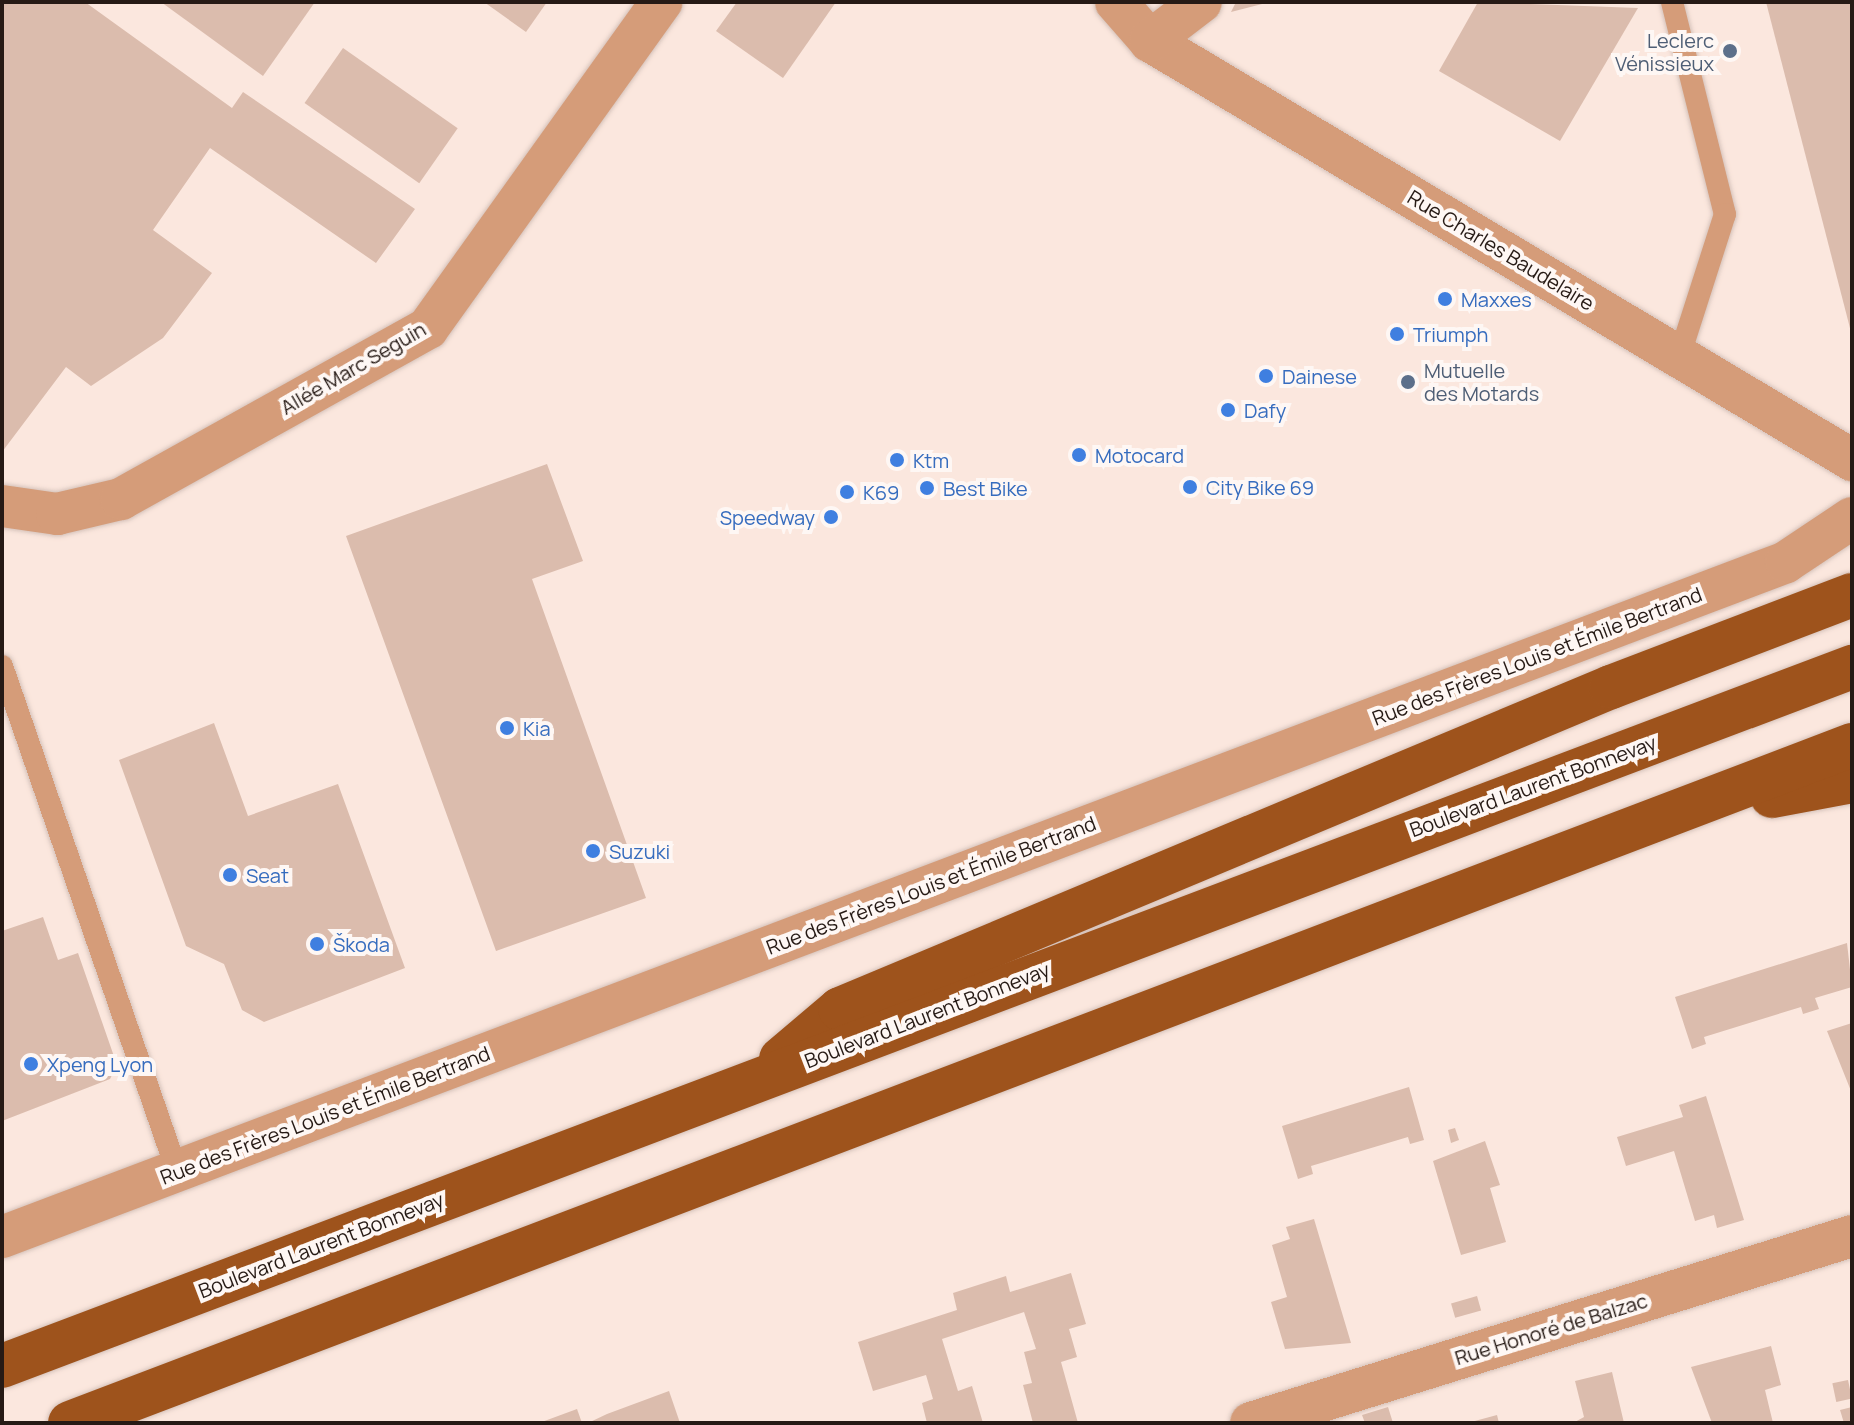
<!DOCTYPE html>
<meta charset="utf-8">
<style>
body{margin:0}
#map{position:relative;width:1854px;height:1425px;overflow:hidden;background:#fbe7de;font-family:Manrope,sans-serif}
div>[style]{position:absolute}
.building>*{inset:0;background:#dbbcad;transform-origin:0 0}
.roads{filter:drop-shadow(0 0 2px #d5c2ba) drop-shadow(0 0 2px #d5c2ba)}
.service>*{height:22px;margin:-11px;padding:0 11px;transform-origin:11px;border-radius:11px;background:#d59c79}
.minor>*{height:42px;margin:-21px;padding:0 21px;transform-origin:21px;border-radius:21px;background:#d59c79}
.trunk>*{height:44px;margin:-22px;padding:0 22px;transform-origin:22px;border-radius:22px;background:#9e531c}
.dots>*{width:22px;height:22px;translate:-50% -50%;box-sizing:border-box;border:4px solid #fef7f4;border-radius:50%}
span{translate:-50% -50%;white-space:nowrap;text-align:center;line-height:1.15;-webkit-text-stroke:8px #fef7f4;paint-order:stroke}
.service-label{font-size:20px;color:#4e5e75}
.right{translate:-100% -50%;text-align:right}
.left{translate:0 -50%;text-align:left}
.street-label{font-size:20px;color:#261a15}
.shop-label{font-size:20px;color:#366cbe}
.frame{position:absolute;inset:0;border:4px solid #261a15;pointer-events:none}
</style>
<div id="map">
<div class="building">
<div style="clip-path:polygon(2px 2px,85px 2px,232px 108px,243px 92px,415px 209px,376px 263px,210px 148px,153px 230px,212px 273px,163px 338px,91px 386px,66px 367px,2px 452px)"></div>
<div style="clip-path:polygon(161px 2px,315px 2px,263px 76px)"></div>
<div style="clip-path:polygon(484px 2px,547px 2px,526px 32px)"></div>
<div style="clip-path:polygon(737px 2px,836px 2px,783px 78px,716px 31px)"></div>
<div style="clip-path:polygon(1236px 2px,1266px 2px,1266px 3px,1231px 12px)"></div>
<div style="clip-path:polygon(1478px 2px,1638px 8px,1560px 141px,1439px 71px)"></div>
<div style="clip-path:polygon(1766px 2px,1852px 2px,1852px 332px,1851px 332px)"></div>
<div style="left:343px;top:48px;width:140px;height:67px;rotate:35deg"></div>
<div style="clip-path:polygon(547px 464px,583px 561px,532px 579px,646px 898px,496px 951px,346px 536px)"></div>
<div style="clip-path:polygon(214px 723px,248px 816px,338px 784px,405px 968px,264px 1022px,242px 1010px,224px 964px,186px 946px,119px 760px)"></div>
<div style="clip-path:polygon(43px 917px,58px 960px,78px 953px,117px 1065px,110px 1079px,2px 1121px,2px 931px)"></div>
<div style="clip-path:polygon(1847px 943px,1852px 987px,1815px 998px,1819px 1009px,1803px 1014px,1801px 1007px,1704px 1037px,1706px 1044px,1692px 1049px,1675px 997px)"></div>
<div style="clip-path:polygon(1852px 1023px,1852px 1091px,1851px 1091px,1827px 1031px)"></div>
<div style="clip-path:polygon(1409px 1087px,1424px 1140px,1410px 1144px,1408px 1137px,1311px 1166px,1313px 1174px,1298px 1179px,1282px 1126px)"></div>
<div style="clip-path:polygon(1706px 1096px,1744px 1220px,1717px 1228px,1714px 1215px,1695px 1221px,1674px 1151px,1626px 1166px,1617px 1137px,1683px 1117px,1679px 1105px)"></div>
<div style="clip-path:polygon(1455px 1128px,1459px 1140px,1451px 1143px,1448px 1130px)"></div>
<div style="clip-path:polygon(1485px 1141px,1500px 1185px,1490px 1188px,1506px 1242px,1461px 1255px,1433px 1161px)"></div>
<div style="clip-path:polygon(1314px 1219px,1351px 1343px,1285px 1349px,1271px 1302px,1287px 1297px,1272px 1245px,1290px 1239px,1286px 1227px)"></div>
<div style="clip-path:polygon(1071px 1273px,1086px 1324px,1069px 1329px,1077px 1357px,1061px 1362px,1078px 1423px,1033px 1423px,1023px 1385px,1032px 1383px,1024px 1352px,1036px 1349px,1024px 1312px,942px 1339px,958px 1391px,972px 1386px,983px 1423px,927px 1423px,922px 1403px,933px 1399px,926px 1375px,873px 1391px,858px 1342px,957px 1310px,953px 1293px,1006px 1276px,1010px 1292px)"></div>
<div style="left:1477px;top:1296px;width:15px;height:27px;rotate:74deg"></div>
<div style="clip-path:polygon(1771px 1346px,1781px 1385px,1765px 1390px,1773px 1423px,1712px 1423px,1691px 1367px)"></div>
<div style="clip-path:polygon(1612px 1372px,1624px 1423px,1573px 1423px,1584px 1417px,1575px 1381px)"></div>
<div style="left:1848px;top:1380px;width:19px;height:16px;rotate:78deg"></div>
<div style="clip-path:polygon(669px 1391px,680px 1423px,588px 1423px,607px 1414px)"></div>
<div style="clip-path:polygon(1388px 1407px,1393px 1423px,1365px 1423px,1362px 1415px)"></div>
<div style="clip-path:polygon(1852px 1407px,1852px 1423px,1844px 1423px,1840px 1410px)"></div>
<div style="clip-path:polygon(577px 1409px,582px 1423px,539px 1423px)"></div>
<div style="clip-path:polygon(1497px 1415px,1499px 1423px,1471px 1423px,1471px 1422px)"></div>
</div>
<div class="roads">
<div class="service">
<div style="left:1672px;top:2px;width:219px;rotate:76deg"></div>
<div style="left:1725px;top:214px;width:150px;rotate:107.8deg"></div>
<div style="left:2px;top:666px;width:534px;rotate:70.89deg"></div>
</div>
<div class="minor">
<div style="left:1116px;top:2px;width:52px;rotate:48.9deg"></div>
<div style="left:1150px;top:41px;width:818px;rotate:30.83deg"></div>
<div style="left:1150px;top:41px;width:64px;rotate:-37.4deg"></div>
<div style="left:2px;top:506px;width:56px;rotate:8.3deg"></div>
<div style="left:57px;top:514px;width:66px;rotate:-13.2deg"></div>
<div style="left:121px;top:499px;width:351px;rotate:-29.1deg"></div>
<div style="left:428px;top:328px;width:401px;rotate:-54.4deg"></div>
<div style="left:2px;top:1237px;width:1907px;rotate:-20.72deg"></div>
<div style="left:1786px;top:562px;width:79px;rotate:-33.7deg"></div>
<div style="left:1251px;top:1423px;width:629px;rotate:-17.28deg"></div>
</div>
<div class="trunk">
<div style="left:1772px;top:796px;width:81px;rotate:-10.6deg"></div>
<div style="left:781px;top:1059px;width:77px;rotate:-40.3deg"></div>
<div style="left:840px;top:1009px;width:836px;rotate:-22.67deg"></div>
<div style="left:1611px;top:687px;width:258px;rotate:-20.9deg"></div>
<div style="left:2px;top:1366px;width:1978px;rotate:-20.7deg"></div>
<div style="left:70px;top:1423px;width:1907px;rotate:-20.83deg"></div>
</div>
</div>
<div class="dots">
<div style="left:1730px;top:51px;background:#5c6f8a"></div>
<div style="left:1445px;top:299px;background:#3f7fe0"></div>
<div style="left:1397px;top:334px;background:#3f7fe0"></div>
<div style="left:1266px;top:376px;background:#3f7fe0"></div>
<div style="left:1408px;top:382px;background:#5c6f8a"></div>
<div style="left:1228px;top:410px;background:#3f7fe0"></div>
<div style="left:1079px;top:455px;background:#3f7fe0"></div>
<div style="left:897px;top:460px;background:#3f7fe0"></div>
<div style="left:1190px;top:487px;background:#3f7fe0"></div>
<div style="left:927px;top:488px;background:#3f7fe0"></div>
<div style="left:847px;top:492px;background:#3f7fe0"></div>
<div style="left:831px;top:517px;background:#3f7fe0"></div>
<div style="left:507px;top:728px;background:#3f7fe0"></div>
<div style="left:593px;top:851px;background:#3f7fe0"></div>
<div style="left:230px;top:875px;background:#3f7fe0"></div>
<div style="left:317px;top:944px;background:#3f7fe0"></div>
<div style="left:31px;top:1064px;background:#3f7fe0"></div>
</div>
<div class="service-label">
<span class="right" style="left:1714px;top:52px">Leclerc<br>Vénissieux</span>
<span class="left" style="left:1424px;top:382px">Mutuelle<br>des Motards</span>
</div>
<div class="street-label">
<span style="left:1501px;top:250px;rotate:31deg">Rue Charles Baudelaire</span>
<span style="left:353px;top:368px;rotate:-30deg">Allée Marc Seguin</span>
<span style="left:1537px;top:656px;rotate:-21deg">Rue des Frères Louis et Émile Bertrand</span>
<span style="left:1533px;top:786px;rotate:-20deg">Boulevard Laurent Bonnevay</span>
<span style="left:931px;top:885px;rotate:-21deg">Rue des Frères Louis et Émile Bertrand</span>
<span style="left:927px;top:1015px;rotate:-21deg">Boulevard Laurent Bonnevay</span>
<span style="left:325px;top:1115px;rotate:-21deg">Rue des Frères Louis et Émile Bertrand</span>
<span style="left:321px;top:1245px;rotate:-21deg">Boulevard Laurent Bonnevay</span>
<span style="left:1551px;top:1329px;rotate:-17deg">Rue Honoré de Balzac</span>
</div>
<div class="shop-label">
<span class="left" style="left:1461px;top:299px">Maxxes</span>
<span class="left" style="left:1413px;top:334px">Triumph</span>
<span class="left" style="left:1282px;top:376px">Dainese</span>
<span class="left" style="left:1244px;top:410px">Dafy</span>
<span class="left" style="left:1095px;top:455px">Motocard</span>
<span class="left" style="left:913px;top:460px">Ktm</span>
<span class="left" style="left:1206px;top:487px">City Bike 69</span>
<span class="left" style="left:943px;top:488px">Best Bike</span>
<span class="left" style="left:863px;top:492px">K69</span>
<span class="right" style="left:815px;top:517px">Speedway</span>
<span class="left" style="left:523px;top:728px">Kia</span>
<span class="left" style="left:609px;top:851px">Suzuki</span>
<span class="left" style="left:246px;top:875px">Seat</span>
<span class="left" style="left:333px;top:944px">Škoda</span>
<span class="left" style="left:47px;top:1064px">Xpeng Lyon</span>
</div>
<div class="frame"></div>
</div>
